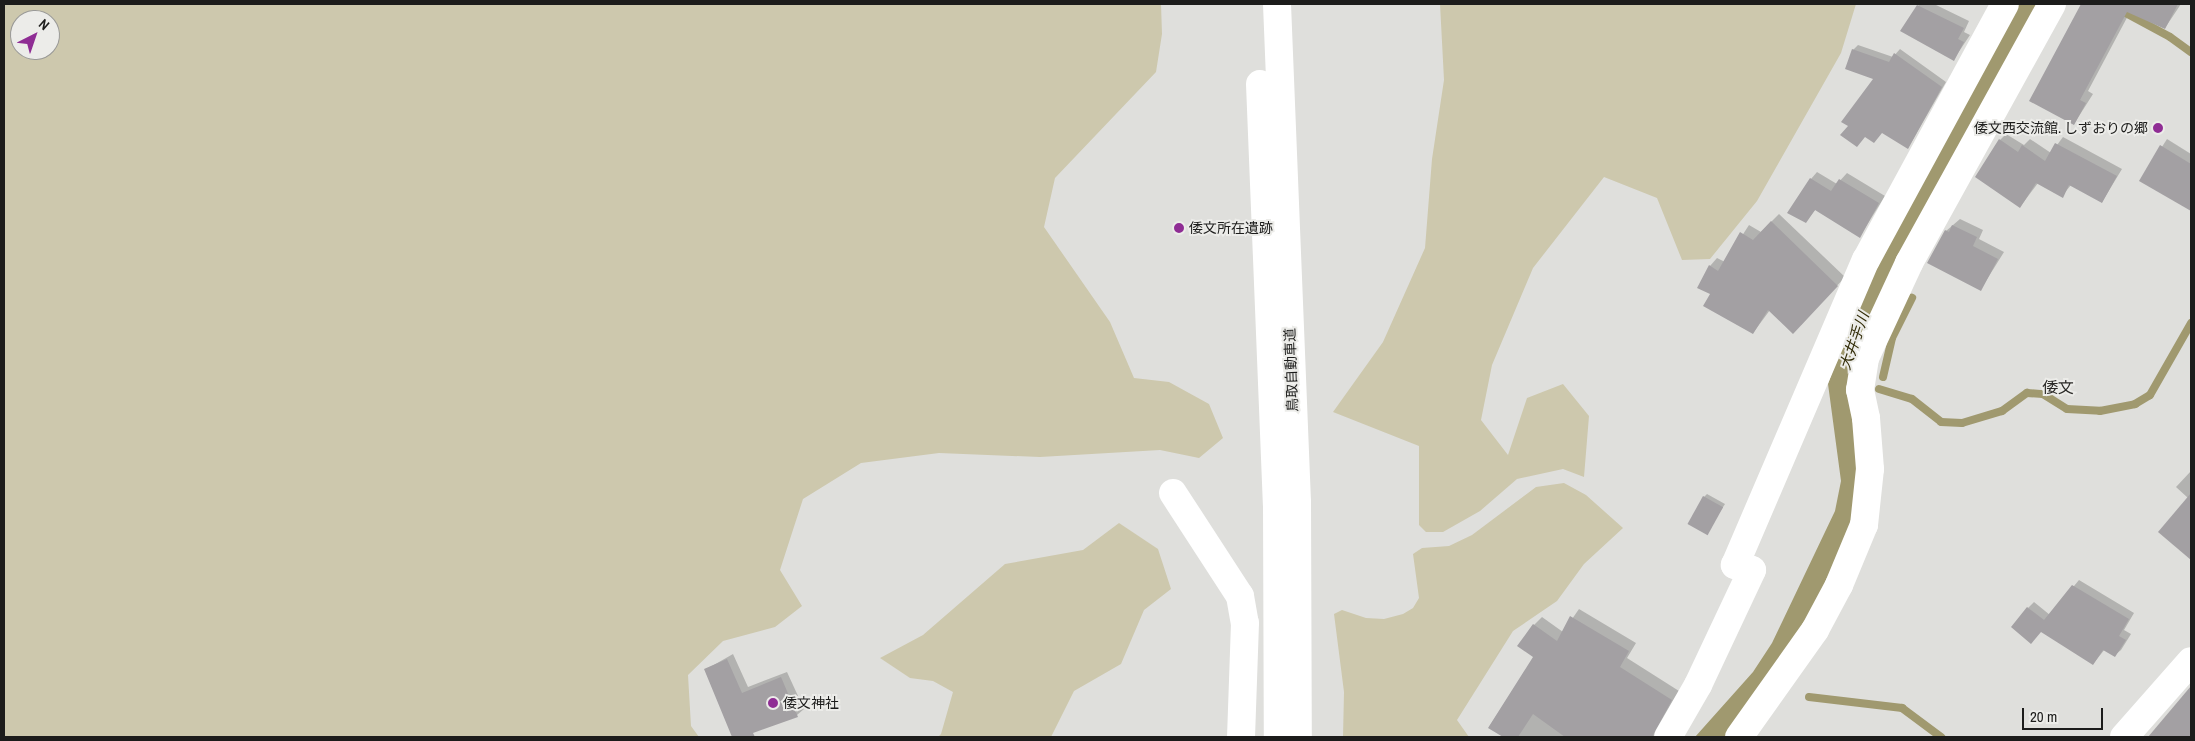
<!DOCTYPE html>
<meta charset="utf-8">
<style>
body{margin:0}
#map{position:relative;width:2195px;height:741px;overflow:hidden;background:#dfdfdc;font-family:"Archivo Narrow","Noto Sans JP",sans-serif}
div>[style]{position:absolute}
.green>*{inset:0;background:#cdc8ad}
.water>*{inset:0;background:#a0996f}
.shadow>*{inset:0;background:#0003}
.stream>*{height:8px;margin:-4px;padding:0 4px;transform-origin:4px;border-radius:4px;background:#a0996f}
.building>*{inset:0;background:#a3a0a3;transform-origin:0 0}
.minor>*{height:28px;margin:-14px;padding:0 14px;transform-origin:14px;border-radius:14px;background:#fff}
.major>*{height:28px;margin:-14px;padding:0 14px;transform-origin:14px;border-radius:14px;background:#fff}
.highway>*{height:28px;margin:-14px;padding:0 14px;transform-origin:14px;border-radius:14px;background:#fff}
.dots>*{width:14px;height:14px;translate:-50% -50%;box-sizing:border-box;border:2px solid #ecece9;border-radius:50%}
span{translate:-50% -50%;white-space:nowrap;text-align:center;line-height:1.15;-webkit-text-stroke:4px #ecece9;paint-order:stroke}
.poi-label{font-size:14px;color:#1c1c1b}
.right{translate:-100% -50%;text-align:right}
.left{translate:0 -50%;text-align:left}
.street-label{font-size:14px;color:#1c1c1b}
.water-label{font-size:15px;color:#322c07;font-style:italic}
.quarter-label{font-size:16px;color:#2a2927}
.frame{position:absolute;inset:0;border:5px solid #1c1c1b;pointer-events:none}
.north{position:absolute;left:10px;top:10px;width:50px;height:50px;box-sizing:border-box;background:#ecece9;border:1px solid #999997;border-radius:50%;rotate:41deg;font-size:14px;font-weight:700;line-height:20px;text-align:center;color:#1c1c1b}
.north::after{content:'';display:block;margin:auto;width:18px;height:22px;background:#8f2d94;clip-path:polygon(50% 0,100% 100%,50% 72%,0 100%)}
.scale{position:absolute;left:2022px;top:708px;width:81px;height:22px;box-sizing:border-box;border:2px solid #1c1c1b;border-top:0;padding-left:6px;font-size:15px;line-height:18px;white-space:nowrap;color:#1c1c1b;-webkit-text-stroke:4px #ecece9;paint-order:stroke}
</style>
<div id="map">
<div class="green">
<div style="clip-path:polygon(evenodd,4px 4px,1161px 4px,1162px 34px,1156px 72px,1055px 178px,1044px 227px,1110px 322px,1134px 378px,1169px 382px,1209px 404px,1223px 438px,1199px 458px,1160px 450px,1040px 457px,939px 453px,861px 463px,803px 499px,780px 570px,802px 606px,775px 627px,723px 641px,688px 675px,691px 726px,699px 737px,4px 737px,4px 4px,20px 20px,50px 20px,50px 50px,20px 50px,20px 20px)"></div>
<div style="clip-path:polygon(1440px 4px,1856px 4px,1841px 53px,1757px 201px,1710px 259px,1682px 260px,1657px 198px,1604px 177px,1533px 268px,1492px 365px,1481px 420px,1508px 455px,1527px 398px,1563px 384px,1589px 416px,1584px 477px,1563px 469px,1517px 479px,1480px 511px,1443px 532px,1426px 532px,1419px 525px,1419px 446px,1333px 412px,1383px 342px,1425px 248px,1432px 159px,1444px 80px)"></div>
<div style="clip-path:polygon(1564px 483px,1586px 495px,1623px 528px,1584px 564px,1557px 601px,1513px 631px,1457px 720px,1469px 737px,1343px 737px,1344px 692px,1334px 614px,1342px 610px,1366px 618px,1384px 619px,1403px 614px,1413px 608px,1419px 598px,1413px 554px,1422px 548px,1449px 546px,1472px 535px,1536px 487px)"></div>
<div style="clip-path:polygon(1119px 523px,1158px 549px,1171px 589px,1144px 610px,1121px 664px,1074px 691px,1051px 737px,938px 737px,941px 734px,953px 692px,933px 681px,910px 678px,880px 658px,923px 635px,1005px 564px,1083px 550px)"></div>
</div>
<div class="water">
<div style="clip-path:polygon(2015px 4px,2041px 4px,1885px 287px,1862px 492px,1825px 592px,1726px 737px,1695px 737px,1753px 672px,1772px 643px,1835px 511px,1841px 481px,1828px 384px,1857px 303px)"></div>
</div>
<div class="shadow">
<div style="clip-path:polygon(1920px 4px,1934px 4px,1969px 21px,1964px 32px,1970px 35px,1954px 59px,1918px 6px)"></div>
<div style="clip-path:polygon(2082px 4px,2181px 4px,2165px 28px,2130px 12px,2088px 91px,2093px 94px,2074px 124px,2031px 101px)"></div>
<div style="clip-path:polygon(1858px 45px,1893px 57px,1900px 49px,1946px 82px,1908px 148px,1883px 132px,1849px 126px,1875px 78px,1853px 50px)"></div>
<div style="clip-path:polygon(2006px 134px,2024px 145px,2030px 139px,2051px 153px,2063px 137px,2122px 169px,2102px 202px,2071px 185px,2062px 196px,2038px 183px,2020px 207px,2000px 140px)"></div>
<div style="clip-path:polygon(2167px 139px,2191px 154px,2191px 210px,2141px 180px)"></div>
<div style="clip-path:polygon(1817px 172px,1837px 184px,1847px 173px,1885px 196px,1860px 236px,1816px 209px,1806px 221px,1811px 179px)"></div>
<div style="clip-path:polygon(1779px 214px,1845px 277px,1801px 325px,1770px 310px,1753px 333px,1712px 294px,1710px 266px,1717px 258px,1725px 262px,1749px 225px,1761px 232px)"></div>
<div style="clip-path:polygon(1960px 219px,1983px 230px,1979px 239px,2004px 252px,1981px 289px,1946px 231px)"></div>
<div style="clip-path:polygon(2191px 471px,2191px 558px,2160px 531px,2188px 498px,2176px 487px)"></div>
<div style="clip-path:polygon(1707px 494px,1725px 504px,1708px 530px,1704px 497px)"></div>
<div style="clip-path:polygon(2079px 580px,2134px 613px,2124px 630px,2131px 634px,2121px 650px,2115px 655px,2105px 649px,2093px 664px,2028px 608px,2034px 602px,2050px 615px)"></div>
<div style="clip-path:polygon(1579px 609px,1636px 643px,1627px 658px,1679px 691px,1655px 737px,1631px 737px,1610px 726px,1601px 737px,1505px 737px,1489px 727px,1534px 657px,1534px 625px,1542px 617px,1563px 632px)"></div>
<div style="clip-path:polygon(733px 654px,748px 687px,787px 672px,804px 709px,797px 715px,733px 737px,705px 670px)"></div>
<div style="clip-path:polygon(2191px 687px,2191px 737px,2166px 737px,2156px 730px)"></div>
</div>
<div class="stream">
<div style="left:2109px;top:4px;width:69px;rotate:28.4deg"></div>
<div style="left:2170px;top:37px;width:26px;rotate:36deg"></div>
<div style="left:1883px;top:377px;width:40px;rotate:-77deg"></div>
<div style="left:1892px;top:338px;width:45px;rotate:-63.4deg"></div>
<div style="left:1879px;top:389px;width:34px;rotate:17deg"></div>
<div style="left:1912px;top:399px;width:37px;rotate:38deg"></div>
<div style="left:1941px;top:422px;width:21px;rotate:3deg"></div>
<div style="left:1962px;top:423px;width:42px;rotate:-16.7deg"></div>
<div style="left:2002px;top:411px;width:31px;rotate:-36deg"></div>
<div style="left:2027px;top:393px;width:16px;rotate:4deg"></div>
<div style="left:2043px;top:394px;width:28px;rotate:32deg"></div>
<div style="left:2067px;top:409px;width:33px;rotate:3deg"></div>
<div style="left:2100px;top:411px;width:36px;rotate:-11deg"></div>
<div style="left:2135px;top:404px;width:17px;rotate:-31deg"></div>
<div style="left:2150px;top:395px;width:83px;rotate:-60.3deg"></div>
<div style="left:1809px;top:697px;width:94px;rotate:6.7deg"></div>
<div style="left:1902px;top:708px;width:49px;rotate:36.6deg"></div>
</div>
<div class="building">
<div style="clip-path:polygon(2081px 4px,2178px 4px,2165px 29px,2127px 12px,2080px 100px,2086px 103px,2074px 125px,2029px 101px)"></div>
<div style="clip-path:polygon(1917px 5px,1964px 28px,1958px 39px,1964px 42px,1954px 61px,1900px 31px)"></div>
<div style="clip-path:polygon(1852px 49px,1889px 62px,1894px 53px,1942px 87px,1908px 149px,1882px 133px,1874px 143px,1865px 137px,1857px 147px,1840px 135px,1848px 126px,1841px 122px,1873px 79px,1845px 69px)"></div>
<div style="clip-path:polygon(1999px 139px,2018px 152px,2022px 145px,2045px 161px,2055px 143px,2117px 176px,2102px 203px,2069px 185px,2063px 198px,2036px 183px,2020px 208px,1975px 177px)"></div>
<div style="clip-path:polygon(2160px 145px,2191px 164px,2191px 211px,2139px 181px)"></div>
<div style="clip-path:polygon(1810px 178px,1831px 191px,1839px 179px,1879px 203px,1860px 238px,1815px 210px,1806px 223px,1787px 213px)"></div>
<div style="clip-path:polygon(1771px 221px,1838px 286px,1793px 334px,1768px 310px,1753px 334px,1703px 306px,1710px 294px,1697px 288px,1709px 265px,1718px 271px,1740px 232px,1753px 240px)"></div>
<div style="clip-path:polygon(1952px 225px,1977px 237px,1973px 246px,1998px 259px,1981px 291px,1927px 263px,1945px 230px,1949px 232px)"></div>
<div style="clip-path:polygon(2191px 493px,2191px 560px,2158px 532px)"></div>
<div style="left:1703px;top:496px;width:23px;height:32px;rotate:29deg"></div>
<div style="clip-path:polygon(2072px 585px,2129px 619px,2119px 636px,2126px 640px,2115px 657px,2103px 650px,2093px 665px,2041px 632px,2031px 644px,2011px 627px,2027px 607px,2044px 620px)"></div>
<div style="clip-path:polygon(1570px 616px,1629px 651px,1620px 667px,1672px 700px,1652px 737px,1565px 737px,1533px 714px,1518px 737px,1503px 737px,1488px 728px,1533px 657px,1517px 646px,1533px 624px,1557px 641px)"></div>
<div style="clip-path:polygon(727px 659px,742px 693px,781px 677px,798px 717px,753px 733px,755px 737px,732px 737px,704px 669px)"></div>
<div style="clip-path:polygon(2191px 686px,2191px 737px,2148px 737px)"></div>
</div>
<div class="minor">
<div style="left:1173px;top:493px;width:123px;rotate:57deg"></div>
<div style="left:1240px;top:596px;width:27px;rotate:80deg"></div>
<div style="left:1245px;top:623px;width:114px;rotate:92deg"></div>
<div style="left:1668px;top:737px;width:60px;rotate:-60deg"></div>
<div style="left:1698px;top:685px;width:127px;rotate:-64.8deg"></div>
<div style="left:1752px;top:570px;width:18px;rotate:-164deg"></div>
<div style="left:1735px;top:565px;width:332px;rotate:-66.8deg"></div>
<div style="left:1866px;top:260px;width:291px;rotate:-61.5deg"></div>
<div style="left:1739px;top:737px;width:131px;rotate:-54.6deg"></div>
<div style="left:1815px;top:630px;width:51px;rotate:-61.9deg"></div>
<div style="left:1839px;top:585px;width:65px;rotate:-67.4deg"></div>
<div style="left:1864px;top:525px;width:56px;rotate:-83.9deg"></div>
<div style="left:1870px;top:469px;width:51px;rotate:-94.5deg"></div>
<div style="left:1866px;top:418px;width:29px;rotate:-102deg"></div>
<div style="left:1860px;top:390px;width:32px;rotate:-81deg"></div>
<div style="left:1865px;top:358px;width:105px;rotate:-65.1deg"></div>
<div style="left:1909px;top:263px;width:296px;rotate:-61.1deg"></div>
</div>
<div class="major">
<div style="left:2124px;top:737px;width:101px;rotate:-48.6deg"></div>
</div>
<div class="highway">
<div style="left:1277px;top:4px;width:499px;rotate:87.7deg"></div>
<div style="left:1297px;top:503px;width:234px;rotate:89.8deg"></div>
<div style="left:1260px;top:84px;width:421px;rotate:87.7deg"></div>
<div style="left:1277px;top:505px;width:232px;rotate:89.8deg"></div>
</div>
<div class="dots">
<div style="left:2158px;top:128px;background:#8f2d94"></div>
<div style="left:1179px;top:228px;background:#8f2d94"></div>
<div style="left:773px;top:703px;background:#8f2d94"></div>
</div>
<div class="poi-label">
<span class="right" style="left:2148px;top:128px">倭文西交流館. しずおりの郷</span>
<span class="left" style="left:1189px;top:228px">倭文所在遺跡</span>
<span class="left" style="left:783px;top:703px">倭文神社</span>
</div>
<div class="street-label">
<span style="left:1291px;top:370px;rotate:-92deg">鳥取自動車道</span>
</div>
<div class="water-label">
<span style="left:1854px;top:341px;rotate:-71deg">大井手川</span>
</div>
<div class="quarter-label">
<span style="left:2058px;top:387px">倭文</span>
</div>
<div class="frame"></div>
<div class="north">N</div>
<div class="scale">20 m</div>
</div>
